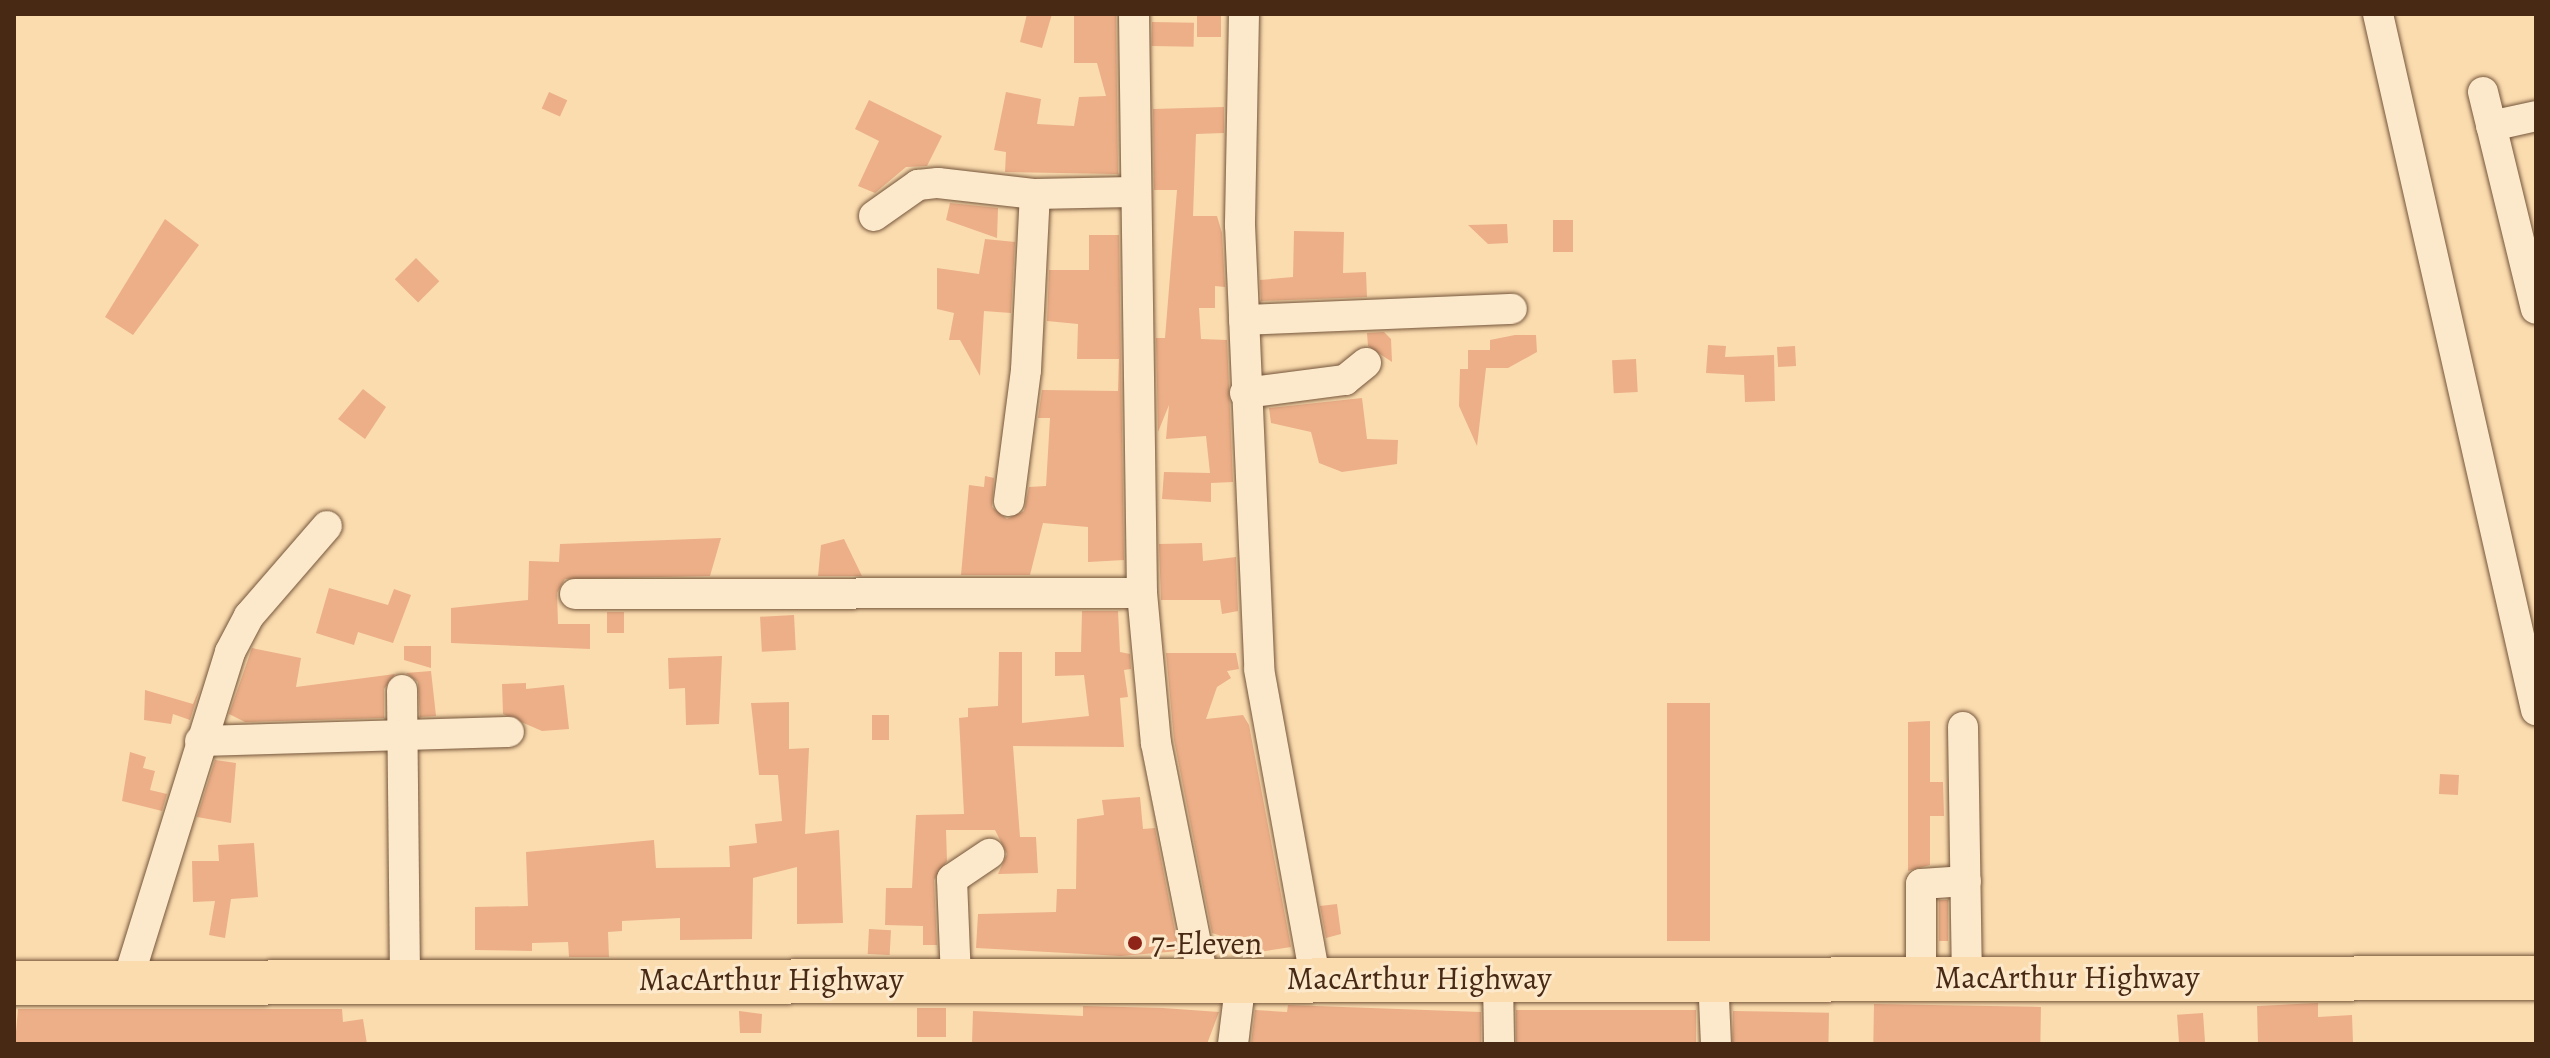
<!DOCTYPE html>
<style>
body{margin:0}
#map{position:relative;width:2550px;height:1058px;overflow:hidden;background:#fbdcaf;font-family:Alegreya,serif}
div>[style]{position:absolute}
.building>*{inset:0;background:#ecaf88;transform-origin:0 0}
.roads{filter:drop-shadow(0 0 2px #75563b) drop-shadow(0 0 2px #75563b)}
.minor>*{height:30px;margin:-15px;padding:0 15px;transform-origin:15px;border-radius:15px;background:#fce8cb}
.highway>*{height:44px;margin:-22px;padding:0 22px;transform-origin:22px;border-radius:22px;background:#fbdcaf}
.dots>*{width:22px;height:22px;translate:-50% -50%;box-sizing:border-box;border:4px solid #fce8cb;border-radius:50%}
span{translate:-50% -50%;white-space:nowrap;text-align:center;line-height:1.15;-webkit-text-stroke:6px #fce8cb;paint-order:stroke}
.poi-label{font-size:32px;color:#482a14}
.left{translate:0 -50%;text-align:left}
.street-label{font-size:32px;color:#482a14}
.frame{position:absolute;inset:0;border:16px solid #482a14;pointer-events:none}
</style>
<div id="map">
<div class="building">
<div style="clip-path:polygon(1027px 14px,1052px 14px,1042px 48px,1020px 42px)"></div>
<div style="clip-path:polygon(1074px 14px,1116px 14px,1118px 174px,1005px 172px,1006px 152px,994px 150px,1006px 92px,1041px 99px,1037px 124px,1074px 126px,1079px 97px,1106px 96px,1097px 63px,1074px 63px)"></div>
<div style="left:1197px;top:14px;width:24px;height:23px"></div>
<div style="left:1152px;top:22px;width:42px;height:24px;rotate:1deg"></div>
<div style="left:549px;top:92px;width:20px;height:18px;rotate:24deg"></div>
<div style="clip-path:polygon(869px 100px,942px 136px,927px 166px,906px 167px,875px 193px,858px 186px,879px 141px,855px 129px)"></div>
<div style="clip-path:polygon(1224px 107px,1224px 133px,1196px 134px,1193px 216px,1217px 216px,1222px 233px,1225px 287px,1215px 286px,1215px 308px,1199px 308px,1201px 339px,1227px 340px,1233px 482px,1211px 483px,1211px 477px,1211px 502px,1162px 499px,1164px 472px,1210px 473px,1206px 436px,1166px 439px,1169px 405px,1158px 432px,1156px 338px,1165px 338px,1177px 190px,1154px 190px,1153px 109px)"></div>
<div style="clip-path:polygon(950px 203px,998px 208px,997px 238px,946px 220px)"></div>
<div style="clip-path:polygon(165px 219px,199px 245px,133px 335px,105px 317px)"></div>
<div style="left:1553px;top:220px;width:20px;height:32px"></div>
<div style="clip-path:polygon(1507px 224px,1508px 243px,1488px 244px,1468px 225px)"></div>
<div style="clip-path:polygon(1294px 231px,1344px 232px,1343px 273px,1366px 272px,1367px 297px,1261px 301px,1260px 280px,1293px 277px)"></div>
<div style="clip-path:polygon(1089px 235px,1119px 235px,1124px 560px,1088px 562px,1088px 527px,1043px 523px,1030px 575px,961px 575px,969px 485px,984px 487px,985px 476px,994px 478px,992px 507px,1007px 519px,1024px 511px,1029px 487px,1046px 486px,1050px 418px,1038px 418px,1042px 390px,1118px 391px,1119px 359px,1077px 359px,1078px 324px,1047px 321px,1049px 270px,1089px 270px)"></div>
<div style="clip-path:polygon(985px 239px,1015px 242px,1011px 313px,984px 311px,980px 376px,960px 340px,949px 340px,954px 313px,937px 309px,937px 268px,979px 274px)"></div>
<div style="left:416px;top:258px;width:33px;height:30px;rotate:45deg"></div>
<div style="clip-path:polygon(1384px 332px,1391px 339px,1392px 362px,1368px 346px,1367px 333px)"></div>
<div style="clip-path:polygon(1515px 335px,1536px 335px,1537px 352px,1508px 368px,1486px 368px,1477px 446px,1459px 406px,1460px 369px,1468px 369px,1468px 350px,1490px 350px,1490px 340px)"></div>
<div style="clip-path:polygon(1708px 345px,1726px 346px,1725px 357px,1774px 355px,1775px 401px,1745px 402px,1744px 375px,1706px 373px)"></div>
<div style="left:1795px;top:346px;width:20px;height:18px;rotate:87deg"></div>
<div style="left:1636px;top:359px;width:33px;height:24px;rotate:87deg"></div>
<div style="clip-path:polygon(363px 389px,386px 407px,365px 439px,338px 419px)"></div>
<div style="clip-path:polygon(1362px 398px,1367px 439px,1398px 440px,1397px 464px,1342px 472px,1319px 463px,1311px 432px,1271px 423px,1269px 408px)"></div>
<div style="clip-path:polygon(721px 538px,710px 576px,565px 579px,557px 593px,558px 624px,590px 624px,590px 649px,451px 643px,451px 608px,528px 600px,529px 561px,559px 562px,560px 544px)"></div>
<div style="clip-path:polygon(844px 539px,862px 576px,818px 576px,821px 545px)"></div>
<div style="clip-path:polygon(1202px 543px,1203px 561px,1236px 557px,1238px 611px,1222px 614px,1220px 600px,1161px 600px,1159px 544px)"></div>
<div style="clip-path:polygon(329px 588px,388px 605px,394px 589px,411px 595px,393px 643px,358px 632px,354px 645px,316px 633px)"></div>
<div style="clip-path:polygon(1082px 611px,1118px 611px,1120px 652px,1130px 654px,1131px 669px,1124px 670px,1128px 697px,1120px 698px,1124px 747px,1013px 746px,1020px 837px,1036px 837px,1038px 873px,998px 874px,1007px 854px,995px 830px,946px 830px,947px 861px,934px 880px,937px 945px,923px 945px,923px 926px,885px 925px,886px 888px,912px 888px,916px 815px,964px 814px,959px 718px,968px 717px,968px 708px,998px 706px,999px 652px,1022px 652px,1022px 723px,1089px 716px,1084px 675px,1055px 676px,1055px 652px,1081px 652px)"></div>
<div style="left:607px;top:612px;width:17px;height:21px"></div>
<div style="left:794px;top:615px;width:35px;height:34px;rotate:87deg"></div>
<div style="clip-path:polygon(404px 646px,431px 646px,431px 668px,404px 660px)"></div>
<div style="clip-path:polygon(252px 648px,301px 658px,296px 687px,395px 674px,384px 689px,384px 718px,245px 722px,229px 714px)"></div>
<div style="clip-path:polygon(1166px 653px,1236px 653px,1239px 669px,1227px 671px,1231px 678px,1217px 687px,1206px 719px,1243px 715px,1249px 725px,1291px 947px,1234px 956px,1231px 939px,1212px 933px,1174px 740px)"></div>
<div style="clip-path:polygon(722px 656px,719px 724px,686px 725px,685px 688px,669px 689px,668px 658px)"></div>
<div style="clip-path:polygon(431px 671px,436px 716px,420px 717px,418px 682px,406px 673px)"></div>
<div style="clip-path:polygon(526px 683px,526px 689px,564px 685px,569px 729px,542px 731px,503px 714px,502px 684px)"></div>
<div style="clip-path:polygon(200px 688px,190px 720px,173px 714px,171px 724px,144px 720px,145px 690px,193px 704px)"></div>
<div style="clip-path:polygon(789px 702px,789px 749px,809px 748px,805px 834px,839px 830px,843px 923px,797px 924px,797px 867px,753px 878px,752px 939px,680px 940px,680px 918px,622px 921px,622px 931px,608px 932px,609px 957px,569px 957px,568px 942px,532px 943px,532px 951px,475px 950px,475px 907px,528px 906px,526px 852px,654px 840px,656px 868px,730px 867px,729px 846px,757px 843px,755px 824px,782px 821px,778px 775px,759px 775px,751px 703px)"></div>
<div style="left:1667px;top:703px;width:43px;height:238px"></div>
<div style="left:872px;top:715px;width:17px;height:25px"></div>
<div style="clip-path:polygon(1930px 721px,1930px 782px,1943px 782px,1944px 816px,1930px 816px,1930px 865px,1908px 871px,1908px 722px)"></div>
<div style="clip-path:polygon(130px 752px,146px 757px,143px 768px,155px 771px,150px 790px,167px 794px,162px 811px,122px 801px)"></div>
<div style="clip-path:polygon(215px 760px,236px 763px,231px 823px,197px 817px)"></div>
<div style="left:2440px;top:774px;width:19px;height:20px;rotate:3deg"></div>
<div style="clip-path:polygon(1140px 797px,1143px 829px,1155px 828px,1179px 951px,1121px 956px,976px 948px,978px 914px,1056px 912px,1057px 889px,1076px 889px,1077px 819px,1104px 815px,1102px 800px)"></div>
<div style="clip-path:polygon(254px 843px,258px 897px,231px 899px,225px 938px,209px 935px,215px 901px,193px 902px,192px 861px,219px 861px,218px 845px)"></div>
<div style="left:1948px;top:900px;width:41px;height:9px;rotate:90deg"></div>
<div style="clip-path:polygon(1337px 904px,1341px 934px,1326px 938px,1320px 906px)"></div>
<div style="left:869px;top:929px;width:22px;height:25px;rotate:3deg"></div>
<div style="clip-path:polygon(2318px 1003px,2318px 1017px,2352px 1015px,2353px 1042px,2258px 1044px,2257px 1006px)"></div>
<div style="left:1874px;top:1004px;width:167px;height:41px;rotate:1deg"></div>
<div style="clip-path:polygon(1288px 1005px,1481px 1012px,1481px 1044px,1251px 1044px,1255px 1010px,1287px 1012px)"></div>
<div style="clip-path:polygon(1083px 1006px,1163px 1008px,1219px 1012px,1207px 1044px,972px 1044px,973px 1011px,1083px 1016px)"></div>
<div style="left:917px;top:1008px;width:29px;height:29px"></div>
<div style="clip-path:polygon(18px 1009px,342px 1009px,343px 1022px,363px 1019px,367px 1044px,15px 1044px)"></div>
<div style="left:1516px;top:1010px;width:180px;height:34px"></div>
<div style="clip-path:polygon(739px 1011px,762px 1014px,761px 1033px,740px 1033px)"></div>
<div style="left:1733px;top:1011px;width:96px;height:33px;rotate:1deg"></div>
<div style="left:2203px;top:1013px;width:31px;height:26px;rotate:86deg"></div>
</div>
<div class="roads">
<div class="minor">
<div style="left:1134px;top:14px;width:579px;rotate:89.21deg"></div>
<div style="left:1142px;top:593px;width:151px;rotate:84.7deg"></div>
<div style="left:1156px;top:743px;width:240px;rotate:78.7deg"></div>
<div style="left:1244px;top:14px;width:211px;rotate:91.1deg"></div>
<div style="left:1240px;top:225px;width:444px;rotate:87.5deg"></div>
<div style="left:1259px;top:669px;width:314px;rotate:79.7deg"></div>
<div style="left:2378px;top:14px;width:714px;rotate:77.21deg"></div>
<div style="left:2483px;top:92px;width:223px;rotate:76.3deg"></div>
<div style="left:2491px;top:126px;width:46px;rotate:-12.5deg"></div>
<div style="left:874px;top:216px;width:54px;rotate:-35.2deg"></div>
<div style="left:918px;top:185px;width:20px;rotate:-6deg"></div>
<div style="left:938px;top:183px;width:98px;rotate:6.5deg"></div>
<div style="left:1035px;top:194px;width:97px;rotate:-1.2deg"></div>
<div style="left:1244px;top:320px;width:268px;rotate:-2.4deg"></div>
<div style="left:1245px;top:393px;width:101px;rotate:-7.4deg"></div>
<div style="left:1345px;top:380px;width:27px;rotate:-39deg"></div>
<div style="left:1009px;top:501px;width:132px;rotate:-82.6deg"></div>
<div style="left:1026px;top:370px;width:176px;rotate:-87.1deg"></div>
<div style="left:575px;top:594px;width:567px;rotate:-0.1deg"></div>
<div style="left:402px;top:690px;width:289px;rotate:89.4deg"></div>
<div style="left:1963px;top:727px;width:251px;rotate:89.1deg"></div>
<div style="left:200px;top:741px;width:309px;rotate:-1.7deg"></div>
<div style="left:1713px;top:976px;width:68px;rotate:87.5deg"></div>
<div style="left:1921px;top:977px;width:93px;rotate:-90deg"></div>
<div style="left:1921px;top:884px;width:45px;rotate:-3.8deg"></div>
<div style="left:1498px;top:978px;width:66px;rotate:89.1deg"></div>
<div style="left:956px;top:979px;width:100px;rotate:-92.3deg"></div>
<div style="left:952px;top:879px;width:45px;rotate:-34deg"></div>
<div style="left:127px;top:983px;width:347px;rotate:-72.7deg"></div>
<div style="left:230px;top:652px;width:41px;rotate:-62.2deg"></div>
<div style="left:249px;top:616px;width:119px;rotate:-49.1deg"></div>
<div style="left:1233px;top:1044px;width:65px;rotate:-83deg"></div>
</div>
<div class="highway">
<div style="left:14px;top:983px;width:2522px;rotate:-0.11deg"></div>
</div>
</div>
<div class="dots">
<div style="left:1135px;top:943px;background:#8f2418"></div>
</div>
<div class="poi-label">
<span class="left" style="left:1151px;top:943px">7-Eleven</span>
</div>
<div class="street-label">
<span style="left:2067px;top:977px">MacArthur Highway</span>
<span style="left:1419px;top:978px">MacArthur Highway</span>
<span style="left:771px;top:979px">MacArthur Highway</span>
</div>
<div class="frame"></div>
</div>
